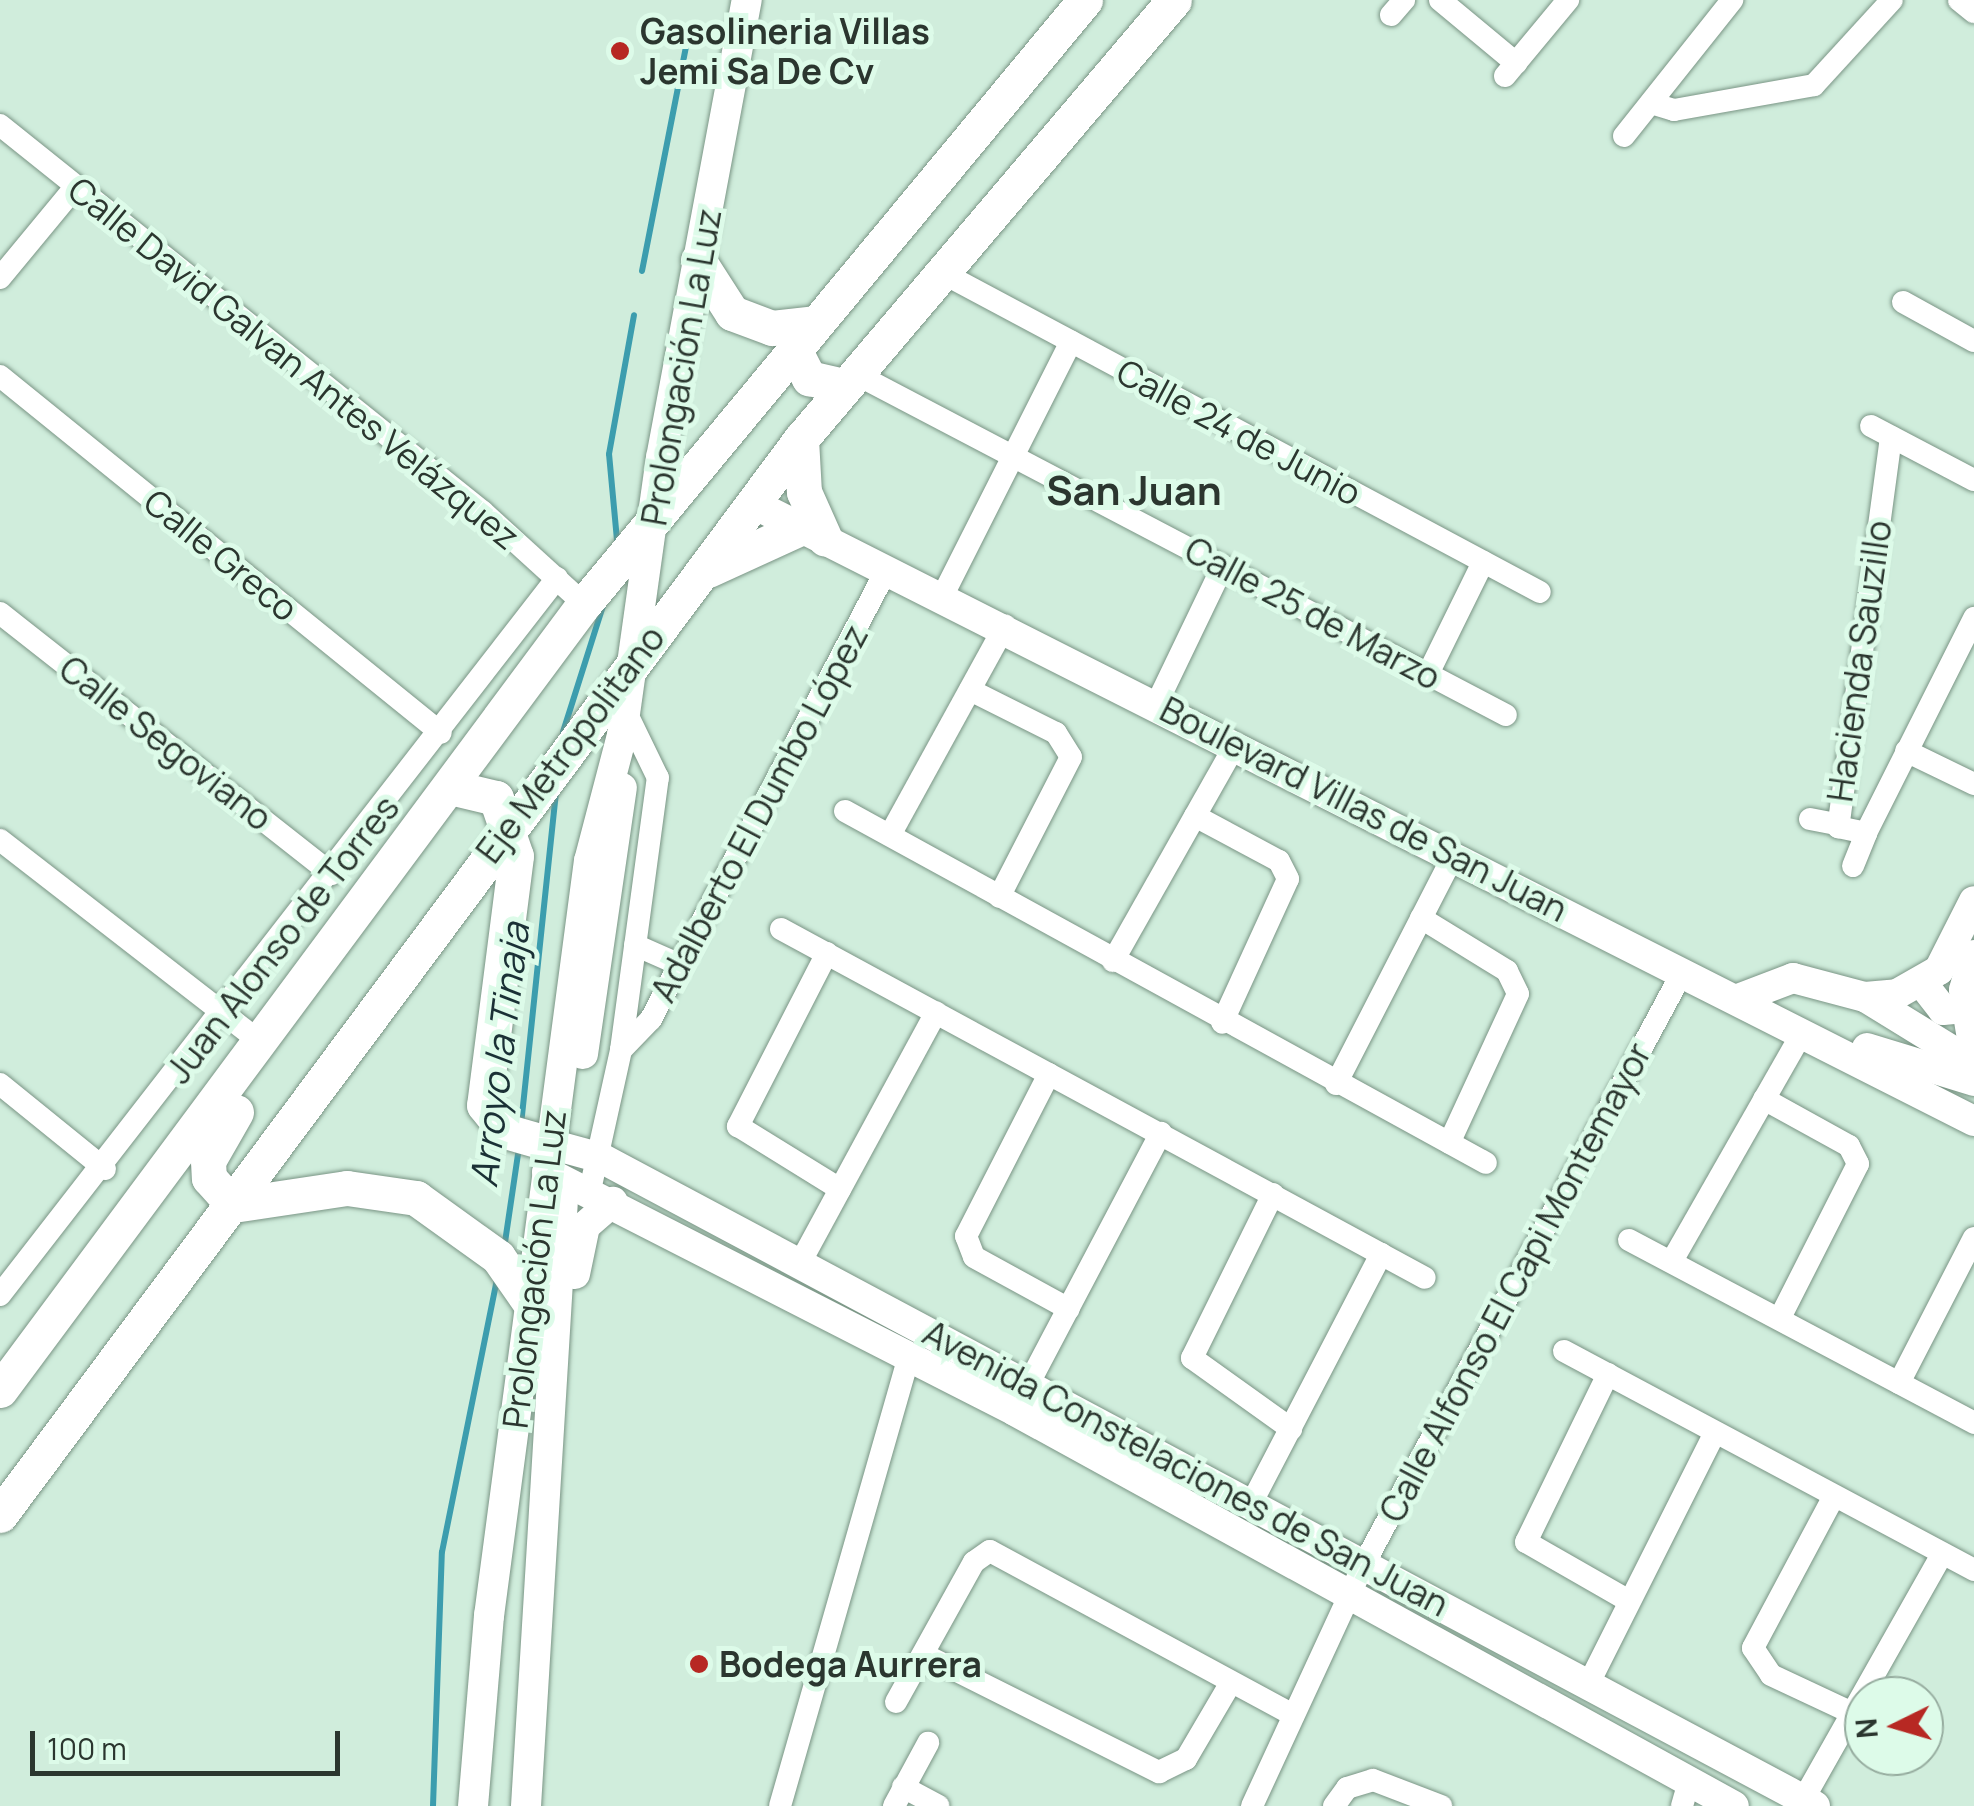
<!DOCTYPE html>
<meta charset="utf-8">
<style>
body{margin:0}
#map{position:relative;width:1974px;height:1806px;overflow:hidden;background:#d0eddc;font-family:Manrope,sans-serif}
div>[style]{position:absolute}
.stream>*{height:6px;margin:-3px;padding:0 3px;transform-origin:3px;border-radius:3px;background:#3c9dae}
.roads{filter:drop-shadow(0 0 2px #7a9585) drop-shadow(0 0 2px #7a9585)}
.street>*{height:22px;margin:-11px;padding:0 11px;transform-origin:11px;border-radius:11px;background:#fff}
.secondary>*{height:30px;margin:-15px;padding:0 15px;transform-origin:15px;border-radius:15px;background:#fff}
.primary>*{height:35px;margin:-17.5px;padding:0 17.5px;transform-origin:17.5px;border-radius:17.5px;background:#fff}
.dots>*{width:28px;height:28px;translate:-50% -50%;box-sizing:border-box;border:5px solid #ddfbe9;border-radius:50%}
span{translate:-50% -50%;white-space:nowrap;text-align:center;line-height:1.15;-webkit-text-stroke:10px #ddfbe9;paint-order:stroke}
.poi-label{font-size:35px;color:#2b362f;font-weight:700}
.left{translate:0 -50%;text-align:left}
.street-label{font-size:35px;color:#2b362f}
.water-label{font-size:38px;color:#1a3035;font-style:italic}
.quarter-label{font-size:40px;color:#2b362f;font-weight:700}
.north{position:absolute;left:1844px;top:1676px;width:100px;height:100px;box-sizing:border-box;background:#ddfbe9;border:2px solid #96ac9f;border-radius:50%;rotate:265deg;font-size:28px;font-weight:700;line-height:40px;text-align:center;color:#2b362f}
.north::after{content:'';display:block;margin:auto;width:35px;height:45px;background:#b72823;clip-path:polygon(50% 0,100% 100%,50% 72%,0 100%)}
.scale{position:absolute;left:30px;top:1731px;width:310px;height:45px;box-sizing:border-box;border:5px solid #2b362f;border-top:0;padding-left:12px;font-size:30px;line-height:35px;white-space:nowrap;color:#2b362f;-webkit-text-stroke:8px #ddfbe9;paint-order:stroke}
</style>
<div id="map">
<div class="stream">
<div style="left:642px;top:271px;width:250px;rotate:-78.9deg"></div>
<div style="left:617px;top:540px;width:86px;rotate:-95.3deg"></div>
<div style="left:609px;top:454px;width:141px;rotate:-79.8deg"></div>
<div style="left:563px;top:732px;width:132px;rotate:-72.4deg"></div>
<div style="left:521px;top:1125px;width:333px;rotate:-84deg"></div>
<div style="left:504px;top:1249px;width:103px;rotate:-81.6deg"></div>
<div style="left:433px;top:1806px;width:254px;rotate:-88deg"></div>
<div style="left:442px;top:1552px;width:278px;rotate:-78.6deg"></div>
</div>
<div class="roads">
<div class="street">
<div style="left:1440px;top:0;width:99px;rotate:39.7deg"></div>
<div style="left:1959px;top:0;width:19px;rotate:39deg"></div>
<div style="left:1391px;top:15px;width:20px;rotate:-49deg"></div>
<div style="left:1505px;top:76px;width:99px;rotate:-50.3deg"></div>
<div style="left:1651px;top:103px;width:24px;rotate:17deg"></div>
<div style="left:1674px;top:110px;width:142px;rotate:-10.1deg"></div>
<div style="left:1814px;top:85px;width:115px;rotate:-47.5deg"></div>
<div style="left:0;top:125px;width:619px;rotate:38.7deg"></div>
<div style="left:483px;top:512px;width:137px;rotate:42.3deg"></div>
<div style="left:1624px;top:136px;width:174px;rotate:-51.5deg"></div>
<div style="left:939px;top:271px;width:681px;rotate:28.11deg"></div>
<div style="left:0;top:278px;width:119px;rotate:-50.4deg"></div>
<div style="left:1903px;top:302px;width:81px;rotate:28.8deg"></div>
<div style="left:854px;top:373px;width:736px;rotate:27.68deg"></div>
<div style="left:0;top:376px;width:567px;rotate:38.99deg"></div>
<div style="left:1871px;top:426px;width:116px;rotate:27.7deg"></div>
<div style="left:1891px;top:437px;width:394px;rotate:97.7deg"></div>
<div style="left:1838px;top:827px;width:29px;rotate:12deg"></div>
<div style="left:1866px;top:833px;width:241px;rotate:-63.3deg"></div>
<div style="left:943px;top:595px;width:284px;rotate:-63.2deg"></div>
<div style="left:0;top:613px;width:422px;rotate:38.2deg"></div>
<div style="left:1428px;top:674px;width:125px;rotate:-63.8deg"></div>
<div style="left:970px;top:690px;width:96px;rotate:26.6deg"></div>
<div style="left:1056px;top:733px;width:28px;rotate:58deg"></div>
<div style="left:1071px;top:757px;width:157px;rotate:117.2deg"></div>
<div style="left:1157px;top:703px;width:152px;rotate:-64.3deg"></div>
<div style="left:1906px;top:751px;width:76px;rotate:25.9deg"></div>
<div style="left:845px;top:811px;width:731px;rotate:28.77deg"></div>
<div style="left:1195px;top:816px;width:95px;rotate:28.2deg"></div>
<div style="left:1279px;top:861px;width:20px;rotate:63deg"></div>
<div style="left:1288px;top:879px;width:158px;rotate:114.6deg"></div>
<div style="left:1810px;top:819px;width:25px;rotate:11deg"></div>
<div style="left:890px;top:835px;width:239px;rotate:-61.2deg"></div>
<div style="left:0;top:840px;width:331px;rotate:37.8deg"></div>
<div style="left:1853px;top:866px;width:35px;rotate:-68deg"></div>
<div style="left:1421px;top:918px;width:101px;rotate:31.6deg"></div>
<div style="left:1507px;top:971px;width:25px;rotate:64deg"></div>
<div style="left:1518px;top:994px;width:164px;rotate:114.8deg"></div>
<div style="left:781px;top:929px;width:732px;rotate:28.45deg"></div>
<div style="left:635px;top:945px;width:47px;rotate:23.8deg"></div>
<div style="left:827px;top:953px;width:195px;rotate:117.2deg"></div>
<div style="left:738px;top:1126px;width:120px;rotate:31.7deg"></div>
<div style="left:1113px;top:961px;width:249px;rotate:-60.5deg"></div>
<div style="left:621px;top:1050px;width:43px;rotate:-45.9deg"></div>
<div style="left:651px;top:1019px;width:508px;rotate:-62.33deg"></div>
<div style="left:1049px;top:1074px;width:182px;rotate:117.1deg"></div>
<div style="left:966px;top:1236px;width:22px;rotate:69deg"></div>
<div style="left:974px;top:1257px;width:108px;rotate:28.7deg"></div>
<div style="left:0;top:1084px;width:135px;rotate:39deg"></div>
<div style="left:1336px;top:1084px;width:256px;rotate:-62.8deg"></div>
<div style="left:1764px;top:1099px;width:97px;rotate:28.9deg"></div>
<div style="left:1849px;top:1146px;width:20px;rotate:63deg"></div>
<div style="left:1858px;top:1164px;width:173px;rotate:116.9deg"></div>
<div style="left:590px;top:1190px;width:143px;rotate:-77.5deg"></div>
<div style="left:621px;top:1050px;width:275px;rotate:-82.3deg"></div>
<div style="left:658px;top:778px;width:73px;rotate:-115.9deg"></div>
<div style="left:1273px;top:1194px;width:183px;rotate:116.3deg"></div>
<div style="left:1192px;top:1358px;width:122px;rotate:35.6deg"></div>
<div style="left:1629px;top:1240px;width:391px;rotate:27.9deg"></div>
<div style="left:1672px;top:1261px;width:262px;rotate:-60.3deg"></div>
<div style="left:800px;top:1263px;width:285px;rotate:-61.5deg"></div>
<div style="left:0;top:1295px;width:908px;rotate:-52.16deg"></div>
<div style="left:1564px;top:1351px;width:465px;rotate:28.1deg"></div>
<div style="left:1608px;top:1374px;width:187px;rotate:116deg"></div>
<div style="left:1526px;top:1542px;width:119px;rotate:29.8deg"></div>
<div style="left:1029px;top:1383px;width:283px;rotate:-62.2deg"></div>
<div style="left:1899px;top:1383px;width:163px;rotate:-62.7deg"></div>
<div style="left:1833px;top:1498px;width:170px;rotate:118.1deg"></div>
<div style="left:1753px;top:1648px;width:32px;rotate:56deg"></div>
<div style="left:1771px;top:1675px;width:89px;rotate:25.1deg"></div>
<div style="left:1251px;top:1504px;width:282px;rotate:-62.5deg"></div>
<div style="left:925px;top:1655px;width:262px;rotate:26.6deg"></div>
<div style="left:1159px;top:1772px;width:30px;rotate:-26deg"></div>
<div style="left:1186px;top:1759px;width:87px;rotate:-59.6deg"></div>
<div style="left:1590px;top:1681px;width:278px;rotate:-63.3deg"></div>
<div style="left:896px;top:1702px;width:160px;rotate:-60.9deg"></div>
<div style="left:974px;top:1562px;width:19px;rotate:-35deg"></div>
<div style="left:990px;top:1551px;width:345px;rotate:28.4deg"></div>
<div style="left:903px;top:1787px;width:40px;rotate:28deg"></div>
<div style="left:1803px;top:1800px;width:283px;rotate:-60.5deg"></div>
<div style="left:780px;top:1806px;width:469px;rotate:-74deg"></div>
<div style="left:894px;top:1806px;width:72px;rotate:-61.6deg"></div>
<div style="left:1252px;top:1806px;width:267px;rotate:-65.2deg"></div>
<div style="left:1364px;top:1564px;width:673px;rotate:-61.72deg"></div>
<div style="left:1334px;top:1806px;width:22px;rotate:-54deg"></div>
<div style="left:1347px;top:1788px;width:27px;rotate:-17deg"></div>
<div style="left:1373px;top:1780px;width:73px;rotate:20.9deg"></div>
<div style="left:1682px;top:1806px;width:25px;rotate:-74deg"></div>
</div>
<div class="secondary">
<div style="left:752px;top:503px;width:1369px;rotate:26.83deg"></div>
<div style="left:1974px;top:955px;width:36px;rotate:106deg"></div>
<div style="left:1964px;top:990px;width:62px;rotate:80.7deg"></div>
<div style="left:1922px;top:983px;width:34px;rotate:52deg"></div>
<div style="left:1943px;top:1010px;width:22px;rotate:-5deg"></div>
<div style="left:1865px;top:997px;width:128px;rotate:31.6deg"></div>
<div style="left:1738px;top:999px;width:59px;rotate:-20.9deg"></div>
<div style="left:1793px;top:978px;width:74px;rotate:14.8deg"></div>
<div style="left:1865px;top:997px;width:32px;rotate:-5deg"></div>
<div style="left:1897px;top:994px;width:48px;rotate:-29.7deg"></div>
<div style="left:1939px;top:970px;width:77px;rotate:-63.1deg"></div>
<div style="left:1867px;top:1048px;width:112px;rotate:17.1deg"></div>
<div style="left:583px;top:1054px;width:269px;rotate:-81.7deg"></div>
<div style="left:550px;top:1144px;width:53px;rotate:15.4deg"></div>
<div style="left:601px;top:1158px;width:1376px;rotate:28.09deg"></div>
<div style="left:547px;top:1172px;width:525px;rotate:27.05deg"></div>
<div style="left:1015px;top:1411px;width:820px;rotate:28.78deg"></div>
<div style="left:575px;top:1274px;width:49px;rotate:-78.2deg"></div>
<div style="left:585px;top:1226px;width:37px;rotate:-41deg"></div>
<div style="left:473px;top:1806px;width:191px;rotate:-85.2deg"></div>
<div style="left:489px;top:1616px;width:762px;rotate:-82.46deg"></div>
<div style="left:589px;top:861px;width:130px;rotate:-75.3deg"></div>
<div style="left:622px;top:735px;width:280px;rotate:-82deg"></div>
<div style="left:661px;top:458px;width:466px;rotate:-79.4deg"></div>
<div style="left:526px;top:1806px;width:608px;rotate:-86.51deg"></div>
</div>
<div class="primary">
<div style="left:698px;top:260px;width:63px;rotate:57.3deg"></div>
<div style="left:732px;top:313px;width:43px;rotate:20.6deg"></div>
<div style="left:772px;top:328px;width:43px;rotate:-6.6deg"></div>
<div style="left:794px;top:349px;width:33px;rotate:63deg"></div>
<div style="left:809px;top:378px;width:37px;rotate:13deg"></div>
<div style="left:801px;top:439px;width:53px;rotate:86.8deg"></div>
<div style="left:804px;top:492px;width:51px;rotate:65.9deg"></div>
<div style="left:708px;top:570px;width:101px;rotate:-24.5deg"></div>
<div style="left:454px;top:788px;width:43px;rotate:13.4deg"></div>
<div style="left:496px;top:798px;width:61px;rotate:71deg"></div>
<div style="left:516px;top:856px;width:251px;rotate:97.3deg"></div>
<div style="left:484px;top:1105px;width:33px;rotate:51deg"></div>
<div style="left:505px;top:1131px;width:47px;rotate:16.1deg"></div>
<div style="left:236px;top:1112px;width:56px;rotate:119.7deg"></div>
<div style="left:208px;top:1161px;width:17px;rotate:87deg"></div>
<div style="left:209px;top:1178px;width:36px;rotate:48deg"></div>
<div style="left:233px;top:1205px;width:115px;rotate:-8.5deg"></div>
<div style="left:347px;top:1188px;width:70px;rotate:8.2deg"></div>
<div style="left:416px;top:1198px;width:101px;rotate:35.7deg"></div>
<div style="left:498px;top:1257px;width:60px;rotate:55.2deg"></div>
<div style="left:0;top:1390px;width:979px;rotate:-53.39deg"></div>
<div style="left:584px;top:604px;width:785px;rotate:-50.33deg"></div>
<div style="left:0;top:1515px;width:1341px;rotate:-53.34deg"></div>
<div style="left:801px;top:439px;width:576px;rotate:-49.65deg"></div>
</div>
</div>
<div class="dots">
<div style="left:620px;top:51px;background:#b72823"></div>
<div style="left:699px;top:1664px;background:#b72823"></div>
</div>
<div class="poi-label">
<span class="left" style="left:640px;top:51px">Gasolineria Villas<br>Jemi Sa De Cv</span>
<span class="left" style="left:719px;top:1664px">Bodega Aurrera</span>
</div>
<div class="street-label">
<span style="left:294px;top:363px;rotate:39deg">Calle David Galvan Antes Velázquez</span>
<span style="left:681px;top:367px;rotate:-80deg">Prolongación La Luz</span>
<span style="left:1239px;top:432px;rotate:28deg">Calle 24 de Junio</span>
<span style="left:221px;top:555px;rotate:39deg">Calle Greco</span>
<span style="left:1313px;top:613px;rotate:28deg">Calle 25 de Marzo</span>
<span style="left:1859px;top:661px;rotate:-82deg">Hacienda Sauzillo</span>
<span style="left:166px;top:743px;rotate:38deg">Calle Segoviano</span>
<span style="left:570px;top:744px;rotate:-53deg">Eje Metropolitano</span>
<span style="left:1364px;top:809px;rotate:27deg">Boulevard Villas de San Juan</span>
<span style="left:759px;top:813px;rotate:-62deg">Adalberto El Dumbo López</span>
<span style="left:282px;top:939px;rotate:-52deg">Juan Alonso de Torres</span>
<span style="left:534px;top:1269px;rotate:-83deg">Prolongación La Luz</span>
<span style="left:1515px;top:1282px;rotate:-62deg">Calle Alfonso El Capi Montemayor</span>
<span style="left:1186px;top:1468px;rotate:28deg">Avenida Constelaciones de San Juan</span>
</div>
<div class="water-label">
<span style="left:499px;top:1055px;rotate:-83deg">Arroyo la Tinaja</span>
</div>
<div class="quarter-label">
<span style="left:1134px;top:490px">San Juan</span>
</div>
<div class="north">N</div>
<div class="scale">100 m</div>
</div>
